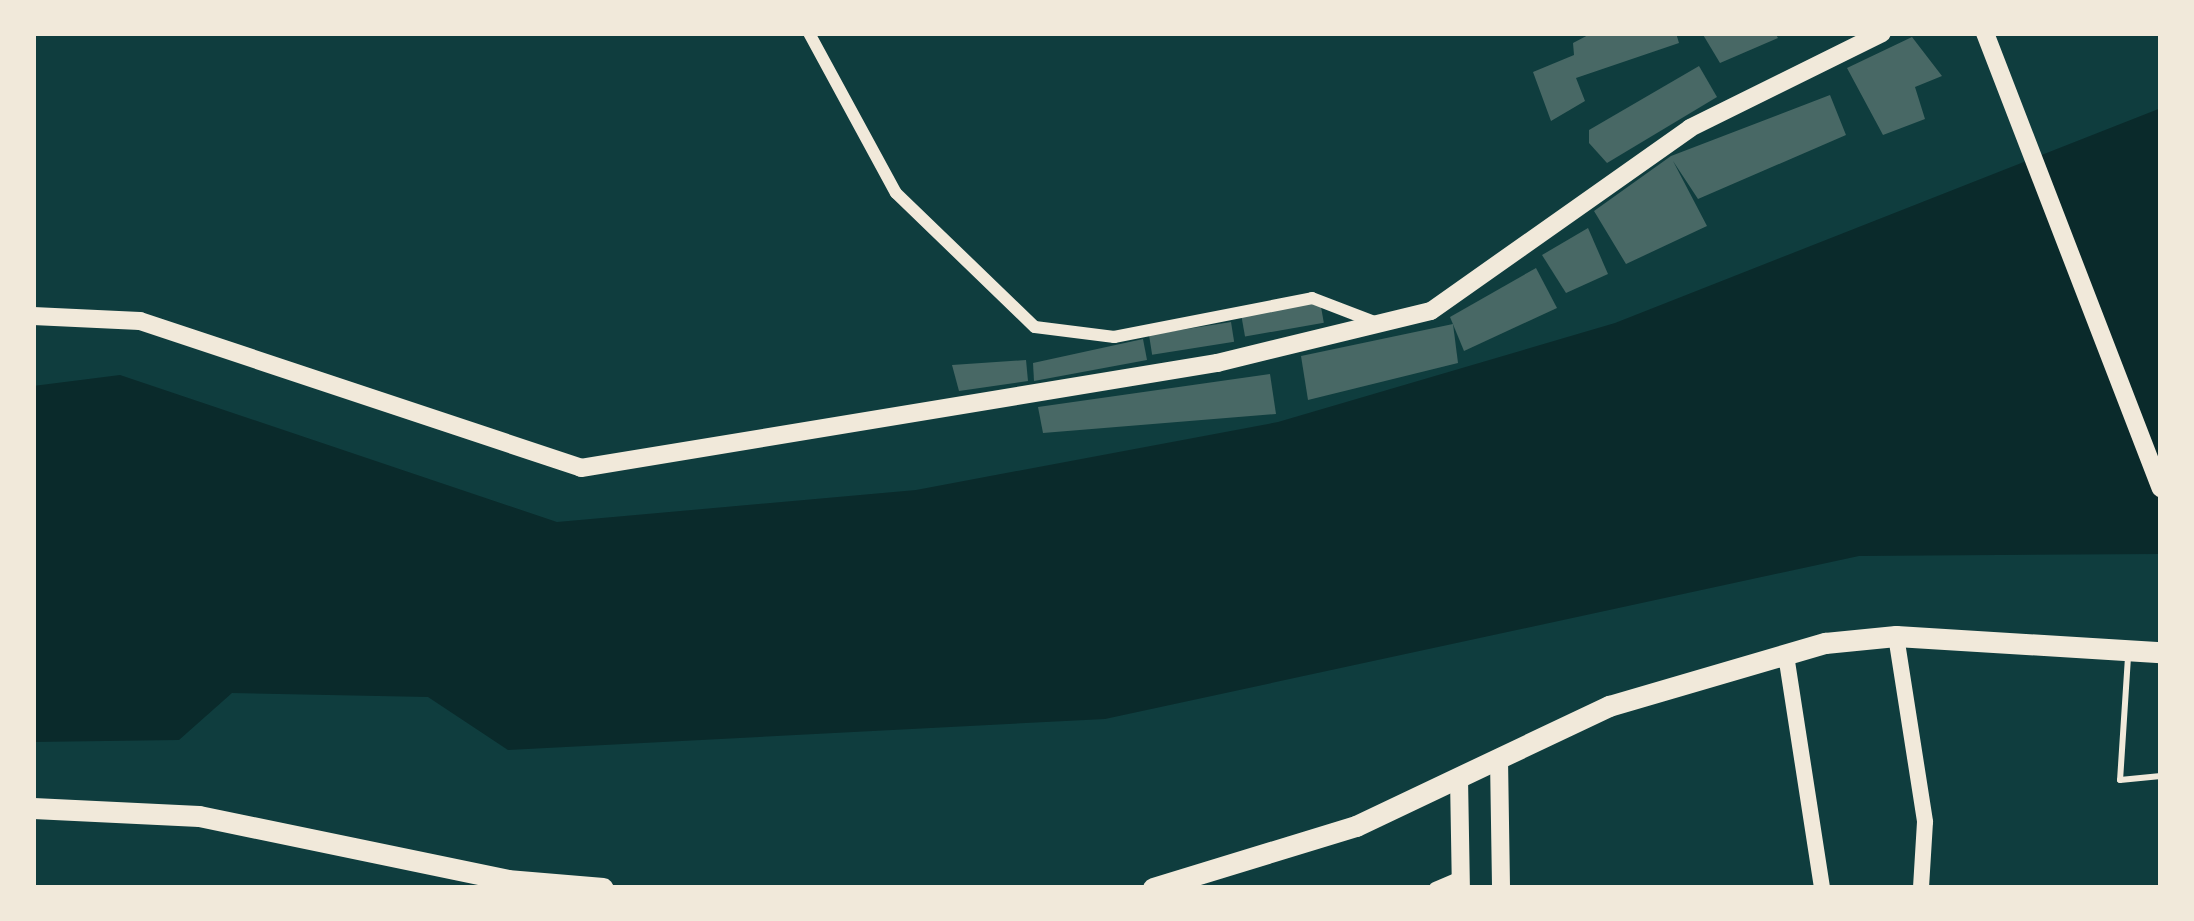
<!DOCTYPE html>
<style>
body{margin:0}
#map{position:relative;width:2194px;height:921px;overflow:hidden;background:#0f3d3e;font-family:"Work Sans",sans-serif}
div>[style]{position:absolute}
.water>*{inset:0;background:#0a2a2b}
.building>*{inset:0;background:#486865;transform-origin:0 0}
.service>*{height:6px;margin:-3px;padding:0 3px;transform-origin:3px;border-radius:3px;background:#f1e9da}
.minor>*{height:12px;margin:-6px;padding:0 6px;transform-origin:6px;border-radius:6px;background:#f1e9da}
.tertiary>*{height:16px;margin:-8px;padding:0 8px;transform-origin:8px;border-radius:8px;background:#f1e9da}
.secondary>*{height:18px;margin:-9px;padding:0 9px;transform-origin:9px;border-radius:9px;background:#f1e9da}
.primary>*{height:21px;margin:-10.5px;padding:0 10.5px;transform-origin:10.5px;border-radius:10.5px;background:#f1e9da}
span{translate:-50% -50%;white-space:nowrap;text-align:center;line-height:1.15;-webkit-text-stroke:12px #f1e9da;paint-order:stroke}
.frame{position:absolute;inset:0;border:36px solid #f1e9da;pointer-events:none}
</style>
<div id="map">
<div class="water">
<div style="clip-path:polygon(2161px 108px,2161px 554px,1859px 556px,1105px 719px,508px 750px,428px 697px,232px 693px,179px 740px,33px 742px,33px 386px,120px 375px,557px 522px,916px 490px,1278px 422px,1615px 323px)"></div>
</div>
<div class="building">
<div style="clip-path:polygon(1592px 33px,1676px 33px,1679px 43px,1576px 78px,1585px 101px,1551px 121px,1533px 72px,1574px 55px,1573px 43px)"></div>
<div style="clip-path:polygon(1702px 33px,1775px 33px,1778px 38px,1720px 63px)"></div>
<div style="clip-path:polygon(1912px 37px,1942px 76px,1915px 87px,1925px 119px,1883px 135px,1847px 68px)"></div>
<div style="clip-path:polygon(1699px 66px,1717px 97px,1607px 163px,1589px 143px,1589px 130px)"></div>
<div style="clip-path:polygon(1830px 95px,1846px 135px,1698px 199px,1673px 161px,1707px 226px,1626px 264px,1594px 211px,1671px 156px)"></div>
<div style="clip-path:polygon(1588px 228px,1608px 274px,1566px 293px,1542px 255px)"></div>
<div style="clip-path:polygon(1536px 268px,1557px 308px,1464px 351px,1450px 317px)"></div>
<div style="left:1320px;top:301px;width:22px;height:80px;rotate:80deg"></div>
<div style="left:1231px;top:322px;width:20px;height:83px;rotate:81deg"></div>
<div style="clip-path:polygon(1453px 324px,1458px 363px,1308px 400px,1301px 356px)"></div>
<div style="clip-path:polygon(1143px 339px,1147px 360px,1034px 381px,1033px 363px)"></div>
<div style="clip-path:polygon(1026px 360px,1028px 381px,959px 391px,952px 365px)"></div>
<div style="clip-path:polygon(1270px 374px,1276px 414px,1043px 433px,1038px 407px)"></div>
</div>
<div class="service">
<div style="left:2128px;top:657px;width:123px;rotate:93.7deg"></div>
<div style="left:2120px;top:780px;width:41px;rotate:-5.6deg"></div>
</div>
<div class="minor">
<div style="left:809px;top:33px;width:182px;rotate:61.5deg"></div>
<div style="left:896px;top:193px;width:193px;rotate:44deg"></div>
<div style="left:1035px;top:327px;width:80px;rotate:7.2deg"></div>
<div style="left:1114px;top:337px;width:202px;rotate:-11.1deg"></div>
<div style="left:1312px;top:298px;width:70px;rotate:21deg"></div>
<div style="left:1435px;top:888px;width:28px;rotate:-23deg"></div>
</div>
<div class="tertiary">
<div style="left:1896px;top:636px;width:188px;rotate:81.1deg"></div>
<div style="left:1925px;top:822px;width:66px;rotate:93.5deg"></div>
<div style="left:1786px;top:655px;width:236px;rotate:81.2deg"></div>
</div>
<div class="secondary">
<div style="left:1985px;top:33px;width:488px;rotate:68.9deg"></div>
<div style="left:33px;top:316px;width:107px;rotate:2.7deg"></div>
<div style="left:140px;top:321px;width:465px;rotate:18.4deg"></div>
<div style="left:581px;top:468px;width:645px;rotate:-9.37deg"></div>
<div style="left:1217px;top:363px;width:220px;rotate:-13.7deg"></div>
<div style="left:1431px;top:311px;width:317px;rotate:-35.2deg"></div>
<div style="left:1690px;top:128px;width:214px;rotate:-26.3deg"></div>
<div style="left:1499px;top:759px;width:129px;rotate:89.1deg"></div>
<div style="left:1459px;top:778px;width:110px;rotate:89deg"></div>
</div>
<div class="primary">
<div style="left:33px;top:808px;width:166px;rotate:2.8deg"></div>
<div style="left:199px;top:816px;width:315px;rotate:11.7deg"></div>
<div style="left:507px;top:880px;width:96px;rotate:4.8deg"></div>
<div style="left:1153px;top:888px;width:212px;rotate:-17deg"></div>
<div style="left:1356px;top:826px;width:280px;rotate:-25.4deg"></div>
<div style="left:1609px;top:706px;width:225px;rotate:-16.3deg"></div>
<div style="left:1825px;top:643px;width:71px;rotate:-5.6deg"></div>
<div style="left:1896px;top:636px;width:265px;rotate:3.5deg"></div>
</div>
<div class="frame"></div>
</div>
